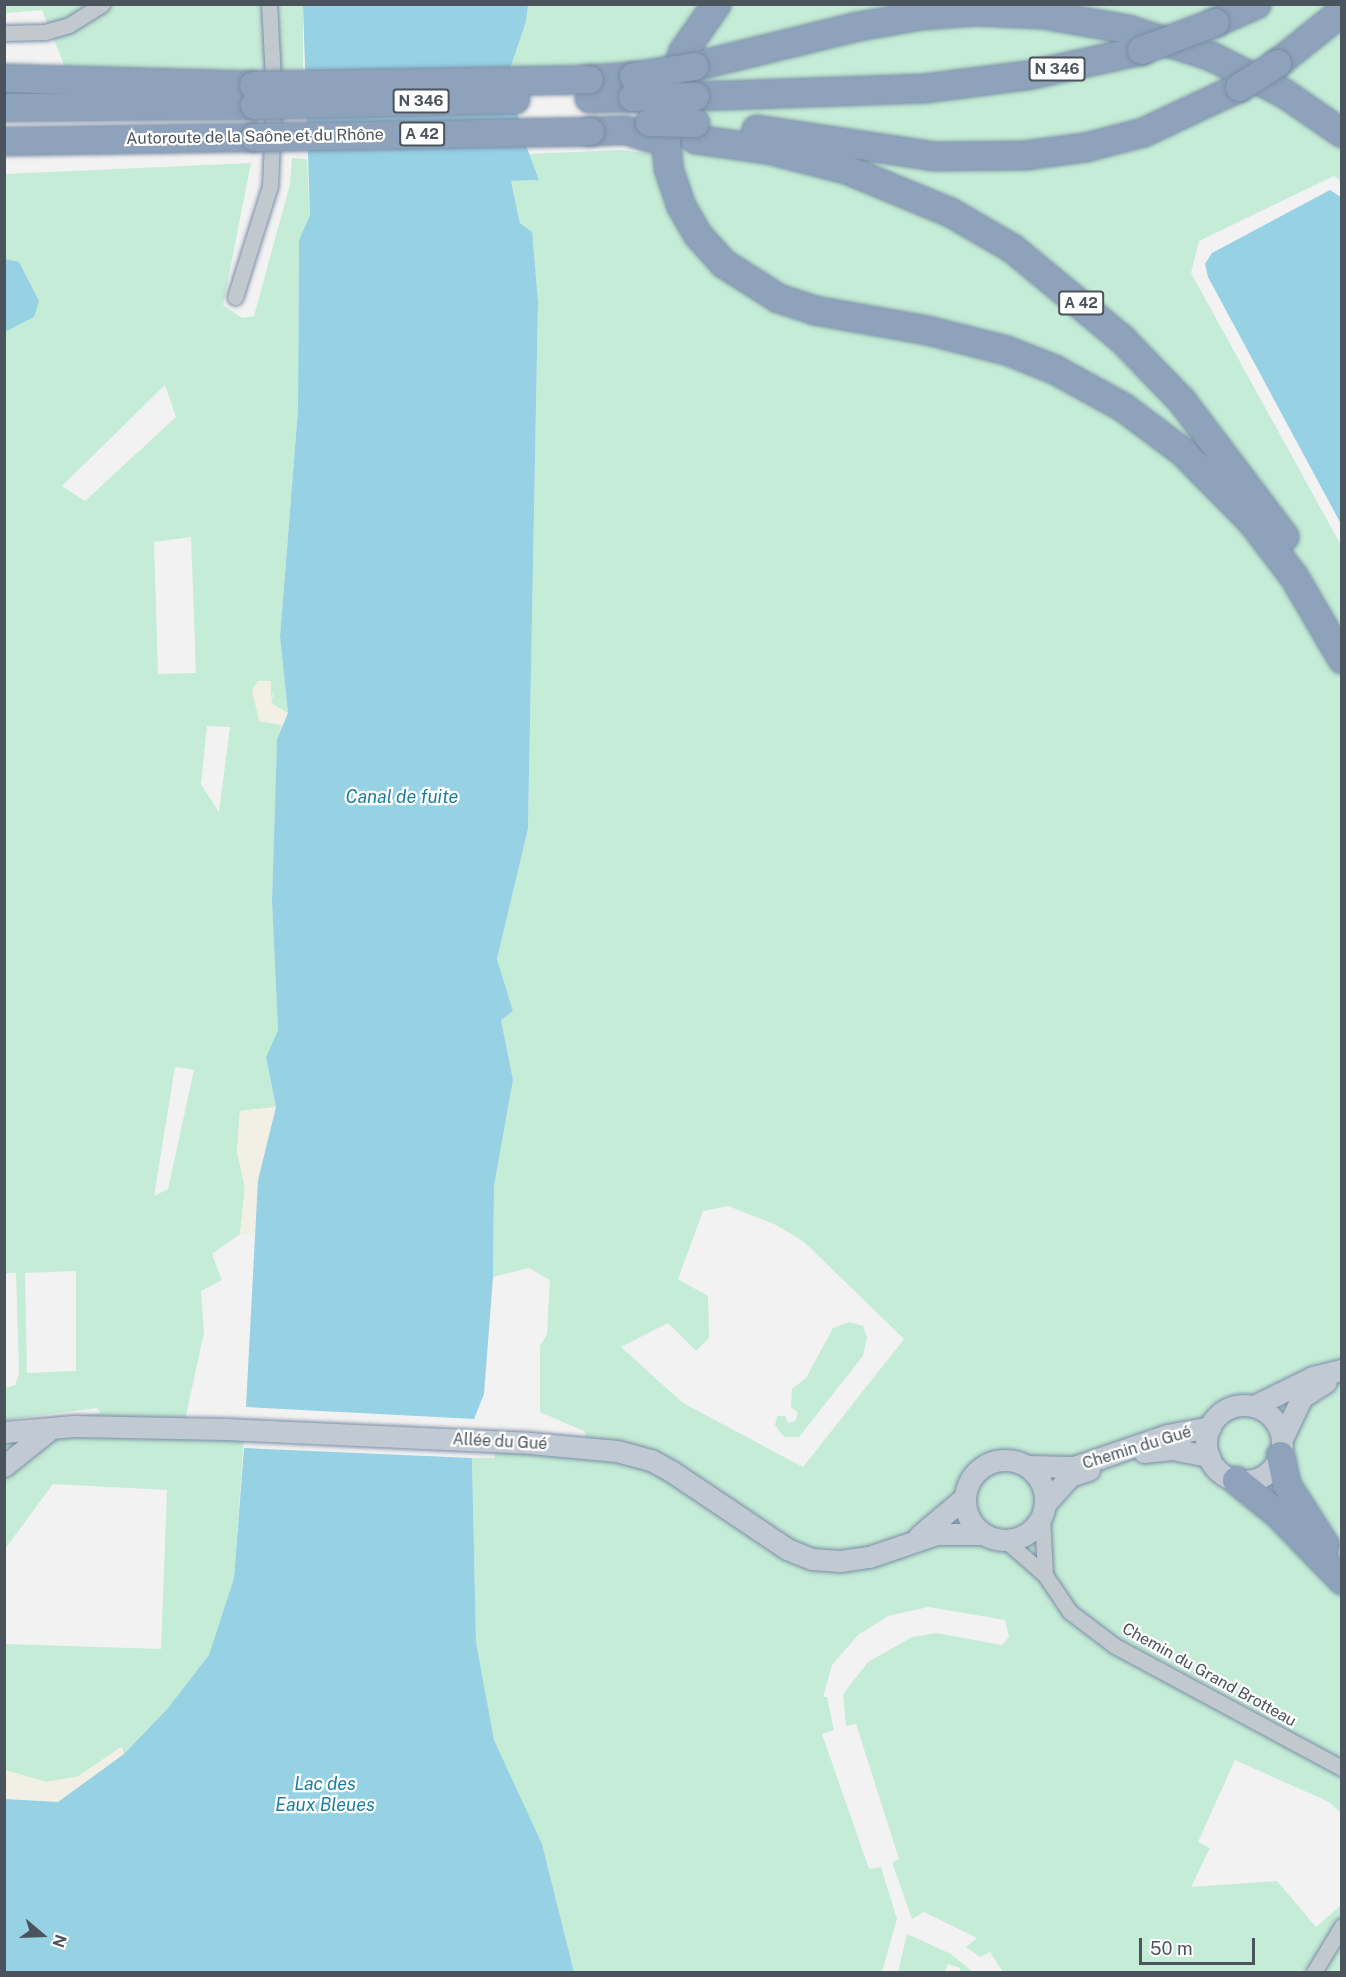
<!DOCTYPE html>
<meta charset="utf-8">
<style>
body{margin:0}
#map{position:relative;width:1346px;height:1977px;overflow:hidden;background:#f3f2f2;font-family:"Public Sans",sans-serif}
div>[style]{position:absolute}
.green>*{inset:0;background:#c5ecd6}
.sand>*{inset:0;background:#f2efe5}
.water>*{inset:0;background:#97d1e4}
.roads{filter:drop-shadow(0 0 2px #7a8da6) drop-shadow(0 0 2px #7a8da6)}
.street>*{height:15px;margin:-7.5px;padding:0 7.5px;transform-origin:7.5px;border-radius:7.5px;background:#c1c8ce}
.secondary>*{height:21px;margin:-10.5px;padding:0 10.5px;transform-origin:10.5px;border-radius:10.5px;background:#c1c9d3}
.secondary>.ring{margin:-10.5px;padding:0;box-sizing:content-box;background:none;border:21px solid #c1c9d3;border-radius:50%}
.highway>*{height:27px;margin:-13.5px;padding:0 13.5px;transform-origin:13.5px;border-radius:13.5px;background:#8ea2bb}
.bridges{filter:drop-shadow(0 0 2px #7a8da6) drop-shadow(0 0 2px #7a8da6)}
.highway-bridge>*{height:27px;margin:-13.5px;padding:0 13.5px;transform-origin:13.5px;border-radius:13.5px;background:#8ea2bb}
span{translate:-50% -50%;white-space:nowrap;text-align:center;line-height:1.15;-webkit-text-stroke:4.5px #fff;paint-order:stroke}
.shield-label span{padding:2px 4px;background:#fff;border:2px solid;border-radius:4px;-webkit-text-stroke-width:0}
.shield-label{font-size:15px;color:#4b545d;font-weight:700}
.street-label{font-size:16px;color:#4b545d}
.water-label{font-size:18px;color:#1b7ea0;font-style:italic}
.frame{position:absolute;inset:0;border:6px solid #4b545d;pointer-events:none}
.north{position:absolute;left:12px;top:1905px;width:60px;height:60px;-webkit-text-stroke:4px #fff;paint-order:stroke;rotate:109deg;font-size:16px;font-weight:700;line-height:24px;text-align:center;color:#4b545d}
.north::after{content:'';display:block;margin:auto;width:21px;height:27px;background:#4b545d;clip-path:polygon(50% 0,100% 100%,50% 72%,0 100%)}
.scale{position:absolute;left:1139px;top:1938px;width:116px;height:27px;box-sizing:border-box;border:3px solid #4b545d;border-top:0;padding-left:8px;font-size:18px;line-height:21px;white-space:nowrap;color:#4b545d;-webkit-text-stroke:4px #fff;paint-order:stroke}
</style>
<div id="map">
<div class="green">
<div style="clip-path:polygon(5px 4px,303px 5px,303px 70px,254px 73px,65px 67px,42px 10px,5px 13px)"></div>
<div style="clip-path:polygon(evenodd,528px 5px,1341px 5px,1341px 181px,1334px 176px,1199px 241px,1191px 273px,1342px 547px,1341px 1813px,1329px 1802px,1235px 1760px,1198px 1842px,1210px 1848px,1191px 1887px,1277px 1881px,1316px 1927px,1341px 1905px,1341px 1972px,1003px 1972px,990px 1952px,980px 1957px,966px 1947px,977px 1938px,924px 1912px,912px 1919px,892px 1862px,899px 1859px,856px 1724px,846px 1726px,843px 1694px,868px 1662px,912px 1637px,936px 1633px,1002px 1645px,1009px 1637px,1005px 1620px,928px 1607px,888px 1616px,858px 1635px,832px 1665px,823px 1697px,827px 1697px,834px 1730px,822px 1734px,869px 1869px,881px 1867px,897px 1919px,882px 1972px,574px 1972px,542px 1844px,494px 1741px,476px 1642px,472px 1458px,495px 1458px,495px 1434px,587px 1439px,584px 1431px,540px 1412px,540px 1346px,547px 1334px,550px 1280px,529px 1268px,493px 1277px,494px 1186px,513px 1080px,501px 1020px,513px 1011px,497px 959px,528px 829px,538px 302px,511px 181px,539px 180px,529px 154px,622px 150px,651px 154px,655px 62px,510px 69px,526px 22px,528px 5px,728px 1206px,774px 1224px,803px 1241px,904px 1339px,803px 1467px,683px 1403px,621px 1347px,668px 1323px,696px 1351px,709px 1338px,708px 1296px,678px 1279px,703px 1211px,728px 1206px)"></div>
<div style="clip-path:polygon(evenodd,292px 158px,307px 159px,310px 215px,299px 240px,298px 410px,280px 637px,288px 713px,271px 703px,274px 692px,259px 721px,282px 725px,277px 739px,272px 901px,278px 1030px,266px 1057px,276px 1107px,240px 1111px,237px 1151px,245px 1188px,240px 1234px,212px 1254px,222px 1280px,201px 1291px,204px 1333px,185px 1420px,245px 1423px,234px 1578px,210px 1655px,168px 1708px,124px 1754px,121px 1747px,77px 1777px,46px 1782px,5px 1770px,5px 1644px,161px 1649px,167px 1490px,53px 1484px,5px 1549px,5px 1426px,101px 1413px,97px 1408px,5px 1420px,5px 1388px,15px 1385px,19px 1373px,16px 1273px,4px 1273px,4px 332px,34px 317px,19px 263px,5px 259px,5px 174px,251px 163px,223px 305px,242px 318px,254px 316px,290px 184px,292px 158px,165px 385px,176px 417px,85px 501px,62px 486px,165px 385px,292px 158px,191px 537px,196px 673px,158px 674px,154px 542px,191px 537px,292px 158px,207px 726px,230px 727px,219px 812px,201px 784px,207px 726px,292px 158px,175px 1067px,194px 1070px,168px 1189px,154px 1196px,175px 1067px,292px 158px,76px 1271px,76px 1371px,27px 1373px,25px 1273px,76px 1271px)"></div>
<div style="clip-path:polygon(849px 1322px,863px 1326px,867px 1338px,863px 1356px,799px 1437px,784px 1437px,775px 1425px,777px 1416px,785px 1416px,788px 1423px,795px 1421px,798px 1413px,791px 1407px,792px 1389px,806px 1378px,833px 1328px)"></div>
<div style="clip-path:polygon(907px 1934px,951px 1954px,973px 1972px,959px 1972px,960px 1968px,948px 1964px,945px 1972px,898px 1972px)"></div>
</div>
<div class="sand">
<div style="clip-path:polygon(258px 681px,271px 681px,271px 703px,288px 713px,282px 725px,259px 721px,252px 690px)"></div>
<div style="clip-path:polygon(276px 1107px,258px 1180px,255px 1234px,240px 1234px,245px 1188px,237px 1151px,240px 1111px)"></div>
<div style="clip-path:polygon(122px 1747px,124px 1754px,58px 1802px,5px 1799px,5px 1770px,46px 1782px,77px 1777px)"></div>
</div>
<div class="water">
<div style="clip-path:polygon(303px 5px,528px 5px,526px 22px,510px 69px,521px 132px,539px 180px,511px 181px,520px 223px,532px 232px,538px 302px,528px 829px,497px 959px,513px 1011px,501px 1020px,513px 1080px,494px 1186px,493px 1277px,484px 1394px,474px 1419px,246px 1407px,258px 1180px,276px 1107px,266px 1057px,278px 1030px,272px 901px,277px 739px,288px 713px,280px 637px,298px 410px,299px 240px,310px 215px)"></div>
<div style="clip-path:polygon(1330px 190px,1342px 198px,1341px 524px,1208px 277px,1205px 264px,1212px 253px)"></div>
<div style="clip-path:polygon(5px 259px,19px 262px,39px 301px,34px 317px,5px 332px)"></div>
<div style="clip-path:polygon(244px 1448px,472px 1458px,476px 1642px,494px 1740px,542px 1844px,574px 1972px,5px 1972px,5px 1799px,58px 1802px,124px 1754px,168px 1708px,209px 1655px,234px 1578px)"></div>
</div>
<div class="roads">
<div class="street">
<div style="left:4px;top:33px;width:41px;rotate:-1.4deg"></div>
<div style="left:45px;top:32px;width:25px;rotate:-16deg"></div>
<div style="left:69px;top:25px;width:39px;rotate:-32deg"></div>
<div style="left:235px;top:297px;width:116px;rotate:-72.5deg"></div>
<div style="left:270px;top:186px;width:88px;rotate:-87.4deg"></div>
<div style="left:274px;top:98px;width:94px;rotate:-93deg"></div>
<div style="left:1042px;top:1515px;width:60px;rotate:87.1deg"></div>
<div style="left:1005px;top:1540px;width:53px;rotate:41.2deg"></div>
<div style="left:1045px;top:1575px;width:45px;rotate:56deg"></div>
<div style="left:1070px;top:1612px;width:56px;rotate:37.1deg"></div>
<div style="left:1115px;top:1646px;width:258px;rotate:28.3deg"></div>
<div style="left:1314px;top:1972px;width:54px;rotate:-58.7deg"></div>
</div>
<div class="secondary">
<div class="ring" style="left:1206px;top:1405px;width:55px;height:55px"></div>
<div style="left:1254px;top:1406px;width:66px;rotate:-26.2deg"></div>
<div style="left:1313px;top:1377px;width:30px;rotate:-14deg"></div>
<div style="left:4px;top:1432px;width:70px;rotate:-4.9deg"></div>
<div style="left:74px;top:1426px;width:151px;rotate:1.1deg"></div>
<div style="left:225px;top:1429px;width:305px;rotate:2.6deg"></div>
<div style="left:530px;top:1443px;width:87px;rotate:5.3deg"></div>
<div style="left:617px;top:1451px;width:35px;rotate:15deg"></div>
<div style="left:651px;top:1460px;width:23px;rotate:29deg"></div>
<div style="left:671px;top:1471px;width:140px;rotate:33.9deg"></div>
<div style="left:787px;top:1549px;width:27px;rotate:22deg"></div>
<div style="left:812px;top:1559px;width:28px;rotate:4deg"></div>
<div style="left:840px;top:1561px;width:29px;rotate:-8deg"></div>
<div style="left:869px;top:1557px;width:72px;rotate:-18.7deg"></div>
<div style="left:937px;top:1534px;width:46px"></div>
<div style="left:1282px;top:1439px;width:47px;rotate:-64.5deg"></div>
<div style="left:1302px;top:1397px;width:28px;rotate:-32deg"></div>
<div style="left:1144px;top:1452px;width:28px;rotate:-6deg"></div>
<div style="left:1172px;top:1449px;width:38px;rotate:11deg"></div>
<div class="ring" style="left:965px;top:1460px;width:59px;height:59px"></div>
<div style="left:4px;top:1466px;width:58px;rotate:-38.7deg"></div>
<div style="left:1028px;top:1466px;width:46px;rotate:1.2deg"></div>
<div style="left:1074px;top:1467px;width:98px;rotate:-19deg"></div>
<div style="left:1167px;top:1435px;width:44px;rotate:-10.5deg"></div>
<div style="left:1045px;top:1504px;width:38px;rotate:-48deg"></div>
<div style="left:1070px;top:1476px;width:20px;rotate:-18deg"></div>
<div style="left:919px;top:1536px;width:59px;rotate:-40.2deg"></div>
</div>
<div class="highway">
<div style="left:716px;top:4px;width:57px;rotate:125.1deg"></div>
<div style="left:683px;top:51px;width:36px;rotate:111deg"></div>
<div style="left:670px;top:85px;width:47px;rotate:96.1deg"></div>
<div style="left:665px;top:132px;width:36px;rotate:85deg"></div>
<div style="left:668px;top:168px;width:40px;rotate:71.1deg"></div>
<div style="left:681px;top:206px;width:32px;rotate:60deg"></div>
<div style="left:697px;top:234px;width:39px;rotate:48deg"></div>
<div style="left:723px;top:263px;width:65px;rotate:32.5deg"></div>
<div style="left:778px;top:298px;width:38px;rotate:18deg"></div>
<div style="left:814px;top:310px;width:115px;rotate:10deg"></div>
<div style="left:927px;top:330px;width:81px;rotate:14.2deg"></div>
<div style="left:1006px;top:350px;width:52px;rotate:21.6deg"></div>
<div style="left:1054px;top:369px;width:79px;rotate:28.8deg"></div>
<div style="left:1123px;top:407px;width:75px;rotate:36.9deg"></div>
<div style="left:1183px;top:452px;width:98px;rotate:45.4deg"></div>
<div style="left:1252px;top:522px;width:69px;rotate:52.6deg"></div>
<div style="left:1294px;top:577px;width:95px;rotate:59.7deg"></div>
<div style="left:1215px;top:22px;width:45px;rotate:-23.7deg"></div>
<div style="left:1277px;top:63px;width:83px;rotate:-38.7deg"></div>
<div style="left:694px;top:66px;width:169px;rotate:-13.7deg"></div>
<div style="left:858px;top:26px;width:64px;rotate:-9.9deg"></div>
<div style="left:921px;top:15px;width:54px;rotate:-4.2deg"></div>
<div style="left:975px;top:11px;width:68px;rotate:2.5deg"></div>
<div style="left:1043px;top:14px;width:86px;rotate:10deg"></div>
<div style="left:1128px;top:29px;width:87px;rotate:18deg"></div>
<div style="left:1211px;top:56px;width:82px;rotate:26.9deg"></div>
<div style="left:1284px;top:93px;width:70px;rotate:34.6deg"></div>
<div style="left:4px;top:78px;width:249px;rotate:1.6deg"></div>
<div style="left:589px;top:79px;width:44px;rotate:-3.9deg"></div>
<div style="left:695px;top:96px;width:229px;rotate:-2deg"></div>
<div style="left:924px;top:88px;width:104px;rotate:-7.2deg"></div>
<div style="left:1027px;top:75px;width:117px;rotate:-12.4deg"></div>
<div style="left:589px;top:98px;width:43px;rotate:-1.3deg"></div>
<div style="left:4px;top:107px;width:250px;rotate:-0.5deg"></div>
<div style="left:756px;top:129px;width:181px;rotate:8.6deg"></div>
<div style="left:935px;top:156px;width:90px;rotate:-0.6deg"></div>
<div style="left:1025px;top:155px;width:61px;rotate:-7.6deg"></div>
<div style="left:1085px;top:147px;width:60px;rotate:-14.5deg"></div>
<div style="left:1143px;top:132px;width:106px;rotate:-25.1deg"></div>
<div style="left:590px;top:131px;width:36px;rotate:-2deg"></div>
<div style="left:626px;top:130px;width:25px;rotate:18deg"></div>
<div style="left:695px;top:139px;width:73px;rotate:7.9deg"></div>
<div style="left:767px;top:149px;width:81px;rotate:14.2deg"></div>
<div style="left:846px;top:169px;width:113px;rotate:22.5deg"></div>
<div style="left:950px;top:212px;width:72px;rotate:30.1deg"></div>
<div style="left:1012px;top:248px;width:143px;rotate:39.6deg"></div>
<div style="left:1122px;top:339px;width:85px;rotate:46deg"></div>
<div style="left:1181px;top:400px;width:171px;rotate:52.9deg"></div>
<div style="left:4px;top:141px;width:250px;rotate:-0.9deg"></div>
<div style="left:1280px;top:1455px;width:30px;rotate:78deg"></div>
<div style="left:1286px;top:1484px;width:72px;rotate:57.4deg"></div>
<div style="left:1236px;top:1480px;width:54px;rotate:39deg"></div>
<div style="left:1278px;top:1514px;width:92px;rotate:45.9deg"></div>
</div>
</div>
<div class="bridges">
<div class="highway-bridge">
<div style="left:1141px;top:50px;width:79px;rotate:-20.7deg"></div>
<div style="left:633px;top:76px;width:62px;rotate:-9.3deg"></div>
<div style="left:253px;top:85px;width:336px;rotate:-1deg"></div>
<div style="left:1239px;top:87px;width:45px;rotate:-32.3deg"></div>
<div style="left:632px;top:97px;width:63px;rotate:-0.9deg"></div>
<div style="left:254px;top:105px;width:261px;rotate:-1.3deg"></div>
<div style="left:649px;top:122px;width:46px;rotate:1.2deg"></div>
<div style="left:254px;top:137px;width:336px;rotate:-1deg"></div>
</div>
</div>
<div class="shield-label">
<span style="left:1057px;top:69px">N 346</span>
<span style="left:421px;top:101px">N 346</span>
<span style="left:422px;top:134px">A 42</span>
<span style="left:1081px;top:303px">A 42</span>
</div>
<div class="street-label">
<span style="left:255px;top:137px;rotate:-1deg">Autoroute de la Saône et du Rhône</span>
<span style="left:500px;top:1442px;rotate:3deg">Allée du Gué</span>
<span style="left:1137px;top:1448px;rotate:-17deg">Chemin du Gué</span>
<span style="left:1209px;top:1675px;rotate:29deg">Chemin du Grand Brotteau</span>
</div>
<div class="water-label">
<span style="left:402px;top:797px">Canal de fuite</span>
<span style="left:325px;top:1795px">Lac des<br>Eaux Bleues</span>
</div>
<div class="frame"></div>
<div class="north">N</div>
<div class="scale">50 m</div>
</div>
